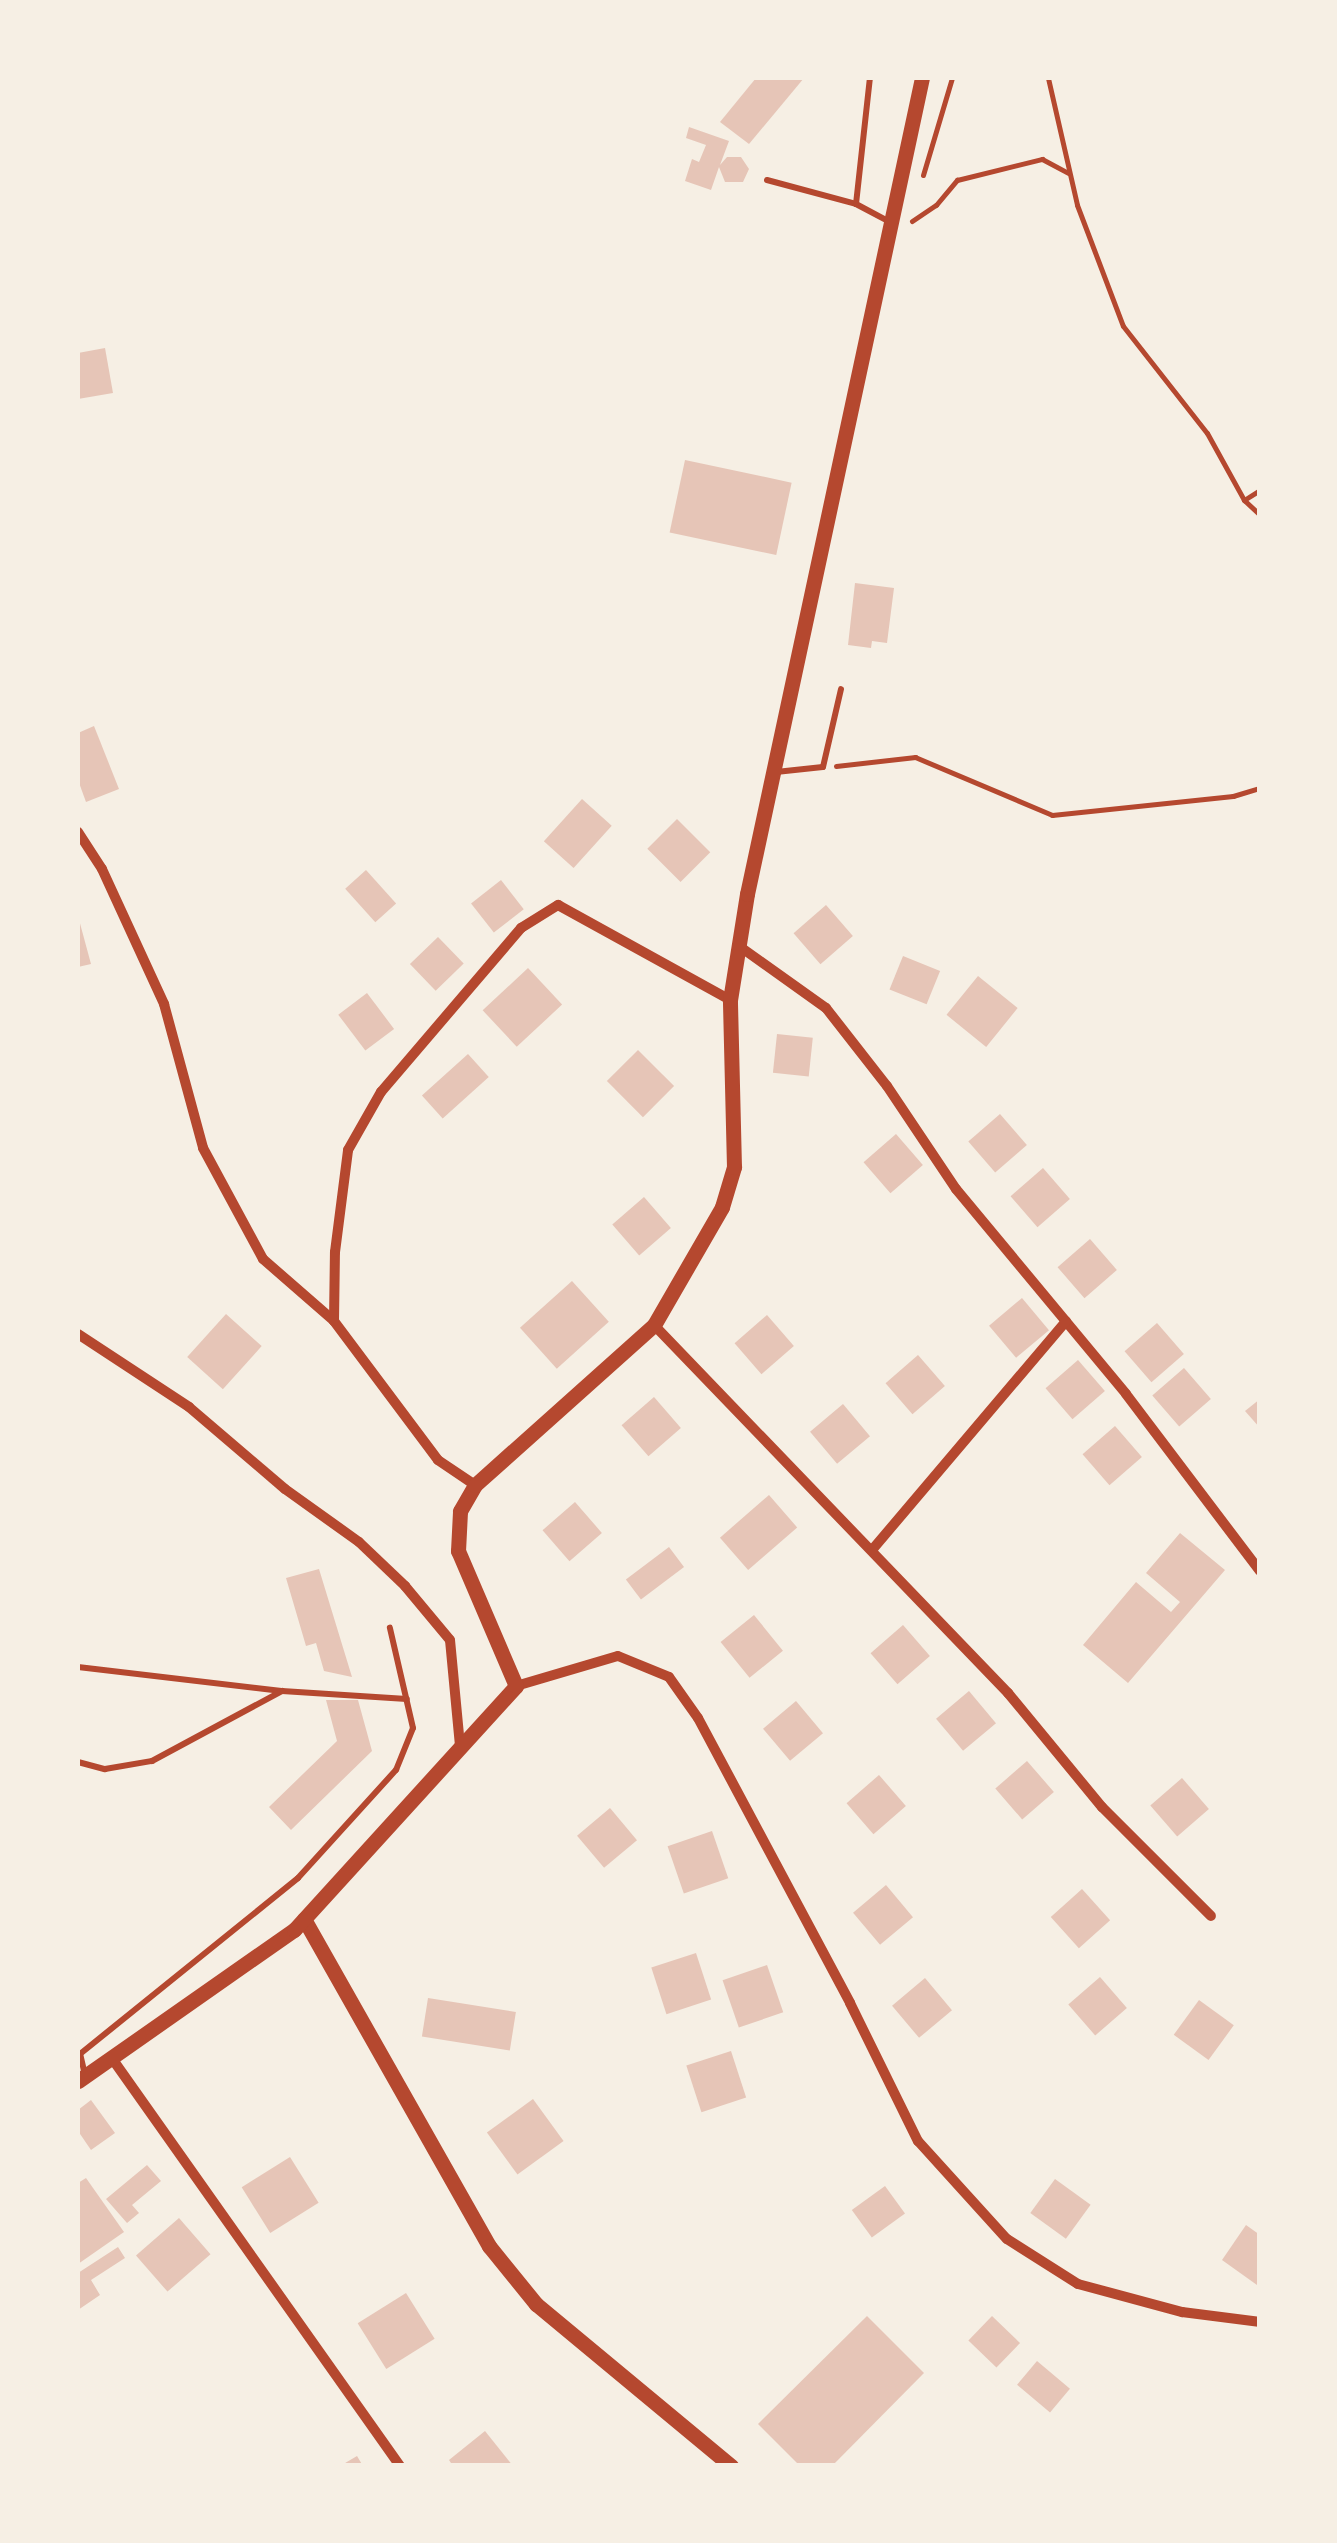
<!DOCTYPE html>
<style>
body{margin:0}
#map{position:relative;width:1337px;height:2543px;overflow:hidden;background:#f6efe4;font-family:Manrope,sans-serif}
div>[style]{position:absolute}
.building>*{inset:0;background:#e6c5b7;transform-origin:0 0}
.path>*{height:5px;margin:-2.5px;padding:0 2.5px;transform-origin:2.5px;border-radius:2.5px;background:#b5482f}
.service>*{height:6px;margin:-3px;padding:0 3px;transform-origin:3px;border-radius:3px;background:#b5482f}
.minor>*{height:10px;margin:-5px;padding:0 5px;transform-origin:5px;border-radius:5px;background:#b5482f}
.tertiary>*{height:15px;margin:-7.5px;padding:0 7.5px;transform-origin:7.5px;border-radius:7.5px;background:#b5482f}
span{translate:-50% -50%;white-space:nowrap;text-align:center;line-height:1.15;-webkit-text-stroke:9px #f6efe4;paint-order:stroke}
.frame{position:absolute;inset:0;border:80px solid #f6efe4;pointer-events:none}
</style>
<div id="map">
<div class="building">
<div style="clip-path:polygon(756px 78px,804px 78px,749px 144px,720px 122px)"></div>
<div style="clip-path:polygon(689px 127px,729px 141px,720px 165px,727px 157px,741px 157px,749px 169px,743px 182px,725px 182px,719px 167px,711px 190px,685px 181px,692px 159px,699px 162px,706px 145px,686px 138px)"></div>
<div style="clip-path:polygon(105px 348px,113px 393px,78px 399px,78px 353px)"></div>
<div style="left:685px;top:460px;width:109px;height:74px;rotate:12deg"></div>
<div style="clip-path:polygon(855px 583px,894px 588px,887px 643px,872px 641px,871px 648px,848px 645px)"></div>
<div style="clip-path:polygon(94px 726px,119px 789px,86px 802px,78px 780px,78px 733px)"></div>
<div style="left:582px;top:799px;width:40px;height:57px;rotate:42deg"></div>
<div style="left:677px;top:819px;width:47px;height:42px;rotate:45deg"></div>
<div style="left:366px;top:870px;width:45px;height:28px;rotate:48deg"></div>
<div style="left:501px;top:880px;width:37px;height:38px;rotate:52deg"></div>
<div style="left:826px;top:905px;width:41px;height:43px;rotate:49deg"></div>
<div style="clip-path:polygon(78px 916px,91px 964px,78px 967px)"></div>
<div style="left:438px;top:937px;width:37px;height:39px;rotate:46deg"></div>
<div style="left:903px;top:956px;width:40px;height:36px;rotate:22deg"></div>
<div style="left:528px;top:968px;width:50px;height:62px;rotate:47deg"></div>
<div style="left:978px;top:976px;width:51px;height:50px;rotate:39deg"></div>
<div style="left:367px;top:993px;width:45px;height:36px;rotate:53deg"></div>
<div style="left:777px;top:1034px;width:36px;height:39px;rotate:6deg"></div>
<div style="left:638px;top:1050px;width:51px;height:44px;rotate:45deg"></div>
<div style="left:468px;top:1054px;width:31px;height:62px;rotate:48deg"></div>
<div style="left:1000px;top:1114px;width:41px;height:42px;rotate:49deg"></div>
<div style="left:896px;top:1134px;width:41px;height:43px;rotate:49deg"></div>
<div style="left:1043px;top:1168px;width:41px;height:43px;rotate:49deg"></div>
<div style="left:644px;top:1197px;width:41px;height:42px;rotate:49deg"></div>
<div style="left:1090px;top:1239px;width:41px;height:43px;rotate:49deg"></div>
<div style="left:572px;top:1281px;width:55px;height:70px;rotate:48deg"></div>
<div style="left:1022px;top:1298px;width:42px;height:43px;rotate:50deg"></div>
<div style="left:226px;top:1314px;width:48px;height:58px;rotate:42deg"></div>
<div style="left:767px;top:1315px;width:41px;height:43px;rotate:49deg"></div>
<div style="left:1157px;top:1323px;width:41px;height:43px;rotate:49deg"></div>
<div style="left:918px;top:1355px;width:41px;height:43px;rotate:49deg"></div>
<div style="left:1078px;top:1360px;width:41px;height:43px;rotate:49deg"></div>
<div style="left:1184px;top:1368px;width:41px;height:42px;rotate:49deg"></div>
<div style="left:654px;top:1397px;width:41px;height:43px;rotate:49deg"></div>
<div style="clip-path:polygon(1260px 1399px,1260px 1428px,1245px 1411px)"></div>
<div style="left:843px;top:1404px;width:42px;height:43px;rotate:50deg"></div>
<div style="left:1115px;top:1426px;width:41px;height:43px;rotate:49deg"></div>
<div style="left:769px;top:1495px;width:43px;height:65px;rotate:49deg"></div>
<div style="left:575px;top:1502px;width:41px;height:43px;rotate:49deg"></div>
<div style="clip-path:polygon(1180px 1533px,1225px 1570px,1128px 1683px,1083px 1645px,1136px 1582px,1171px 1612px,1180px 1602px,1146px 1573px)"></div>
<div style="left:669px;top:1547px;width:25px;height:54px;rotate:53deg"></div>
<div style="clip-path:polygon(319px 1569px,352px 1677px,324px 1671px,316px 1643px,306px 1646px,286px 1578px)"></div>
<div style="left:754px;top:1615px;width:46px;height:43px;rotate:51deg"></div>
<div style="left:903px;top:1625px;width:41px;height:43px;rotate:49deg"></div>
<div style="left:969px;top:1691px;width:42px;height:43px;rotate:50deg"></div>
<div style="clip-path:polygon(326px 1700px,358px 1700px,372px 1751px,291px 1830px,269px 1807px,337px 1741px)"></div>
<div style="left:796px;top:1701px;width:42px;height:43px;rotate:50deg"></div>
<div style="left:1027px;top:1761px;width:41px;height:42px;rotate:49deg"></div>
<div style="left:879px;top:1775px;width:41px;height:43px;rotate:49deg"></div>
<div style="left:1182px;top:1778px;width:41px;height:42px;rotate:49deg"></div>
<div style="left:610px;top:1808px;width:42px;height:43px;rotate:50deg"></div>
<div style="left:712px;top:1831px;width:50px;height:47px;rotate:71deg"></div>
<div style="left:886px;top:1885px;width:42px;height:43px;rotate:50deg"></div>
<div style="left:1082px;top:1889px;width:42px;height:42px;rotate:48deg"></div>
<div style="left:696px;top:1953px;width:49px;height:47px;rotate:72deg"></div>
<div style="left:767px;top:1965px;width:50px;height:47px;rotate:71deg"></div>
<div style="left:1100px;top:1977px;width:41px;height:42px;rotate:49deg"></div>
<div style="left:925px;top:1978px;width:42px;height:43px;rotate:50deg"></div>
<div style="left:428px;top:1998px;width:89px;height:39px;rotate:9deg"></div>
<div style="left:1199px;top:2000px;width:43px;height:43px;rotate:36deg"></div>
<div style="left:731px;top:2051px;width:49px;height:47px;rotate:72deg"></div>
<div style="left:533px;top:2099px;width:52px;height:57px;rotate:54deg"></div>
<div style="clip-path:polygon(91px 2100px,115px 2133px,91px 2150px,78px 2131px,78px 2110px)"></div>
<div style="left:290px;top:2157px;width:54px;height:57px;rotate:58deg"></div>
<div style="clip-path:polygon(147px 2165px,161px 2181px,132px 2205px,139px 2213px,127px 2223px,106px 2199px)"></div>
<div style="clip-path:polygon(86px 2178px,124px 2232px,78px 2264px,78px 2183px)"></div>
<div style="left:1055px;top:2179px;width:44px;height:42px;rotate:36deg"></div>
<div style="left:885px;top:2186px;width:34px;height:41px;rotate:54deg"></div>
<div style="left:179px;top:2218px;width:48px;height:57px;rotate:49deg"></div>
<div style="clip-path:polygon(1246px 2225px,1260px 2235px,1257px 2285px,1222px 2260px)"></div>
<div style="clip-path:polygon(118px 2247px,125px 2258px,91px 2280px,100px 2295px,78px 2310px,78px 2273px)"></div>
<div style="left:406px;top:2293px;width:54px;height:57px;rotate:58deg"></div>
<div style="clip-path:polygon(867px 2316px,924px 2373px,832px 2466px,800px 2466px,758px 2424px)"></div>
<div style="left:992px;top:2316px;width:39px;height:34px;rotate:44deg"></div>
<div style="left:1037px;top:2361px;width:43px;height:31px;rotate:40deg"></div>
<div style="clip-path:polygon(485px 2431px,513px 2466px,453px 2466px,449px 2460px)"></div>
<div style="clip-path:polygon(357px 2456px,363px 2466px,340px 2466px)"></div>
</div>
<div class="path">
<div style="left:1048px;top:78px;width:130px;rotate:77.1deg"></div>
<div style="left:1077px;top:205px;width:129px;rotate:69.2deg"></div>
<div style="left:1123px;top:326px;width:136px;rotate:51.9deg"></div>
<div style="left:1207px;top:433px;width:77px;rotate:61.1deg"></div>
<div style="left:1244px;top:500px;width:22px;rotate:43deg"></div>
<div style="left:923px;top:175px;width:101px;rotate:-73.4deg"></div>
<div style="left:912px;top:221px;width:29px;rotate:-34deg"></div>
<div style="left:936px;top:205px;width:33px;rotate:-50deg"></div>
<div style="left:957px;top:180px;width:88px;rotate:-13.9deg"></div>
<div style="left:1042px;top:159px;width:30px;rotate:28deg"></div>
<div style="left:1244px;top:500px;width:19px;rotate:-32deg"></div>
<div style="left:836px;top:766px;width:80px;rotate:-6.5deg"></div>
<div style="left:915px;top:757px;width:149px;rotate:22.9deg"></div>
<div style="left:1052px;top:815px;width:182px;rotate:-6deg"></div>
<div style="left:1233px;top:796px;width:28px;rotate:-17deg"></div>
</div>
<div class="service">
<div style="left:767px;top:180px;width:92px;rotate:15.1deg"></div>
<div style="left:856px;top:204px;width:36px;rotate:28deg"></div>
<div style="left:856px;top:204px;width:127px;rotate:-83.7deg"></div>
<div style="left:776px;top:772px;width:47px;rotate:-6.1deg"></div>
<div style="left:823px;top:767px;width:80px;rotate:-77deg"></div>
<div style="left:78px;top:1667px;width:205px;rotate:6.7deg"></div>
<div style="left:282px;top:1691px;width:125px;rotate:3.7deg"></div>
<div style="left:78px;top:1762px;width:28px;rotate:15deg"></div>
<div style="left:105px;top:1769px;width:48px;rotate:-9.7deg"></div>
<div style="left:152px;top:1761px;width:148px;rotate:-28.3deg"></div>
<div style="left:85px;top:2075px;width:22px;rotate:-103deg"></div>
<div style="left:80px;top:2054px;width:280px;rotate:-38.9deg"></div>
<div style="left:298px;top:1878px;width:146px;rotate:-47.8deg"></div>
<div style="left:396px;top:1770px;width:45px;rotate:-68deg"></div>
<div style="left:413px;top:1728px;width:103px;rotate:-103deg"></div>
</div>
<div class="minor">
<div style="left:78px;top:832px;width:44px;rotate:57deg"></div>
<div style="left:102px;top:869px;width:149px;rotate:65.3deg"></div>
<div style="left:164px;top:1004px;width:149px;rotate:74.8deg"></div>
<div style="left:203px;top:1148px;width:126px;rotate:61.6deg"></div>
<div style="left:263px;top:1259px;width:94px;rotate:41.1deg"></div>
<div style="left:739px;top:946px;width:107px;rotate:35.5deg"></div>
<div style="left:826px;top:1008px;width:99px;rotate:52deg"></div>
<div style="left:887px;top:1086px;width:124px;rotate:56.2deg"></div>
<div style="left:956px;top:1189px;width:266px;rotate:50.3deg"></div>
<div style="left:1126px;top:1394px;width:222px;rotate:52.9deg"></div>
<div style="left:654px;top:1325px;width:511px;rotate:46.11deg"></div>
<div style="left:1008px;top:1693px;width:148px;rotate:50.5deg"></div>
<div style="left:1102px;top:1807px;width:154px;rotate:45deg"></div>
<div style="left:78px;top:1334px;width:133px;rotate:33.3deg"></div>
<div style="left:189px;top:1407px;width:126px;rotate:40.5deg"></div>
<div style="left:285px;top:1489px;width:91px;rotate:35.6deg"></div>
<div style="left:359px;top:1542px;width:64px;rotate:43.7deg"></div>
<div style="left:405px;top:1586px;width:70px;rotate:50.2deg"></div>
<div style="left:450px;top:1640px;width:105px;rotate:84.6deg"></div>
<div style="left:475px;top:1485px;width:45px;rotate:-146deg"></div>
<div style="left:438px;top:1460px;width:174px;rotate:-126.8deg"></div>
<div style="left:334px;top:1321px;width:69px;rotate:-89.2deg"></div>
<div style="left:335px;top:1252px;width:103px;rotate:-82.7deg"></div>
<div style="left:348px;top:1150px;width:67px;rotate:-60.4deg"></div>
<div style="left:381px;top:1092px;width:216px;rotate:-49.5deg"></div>
<div style="left:521px;top:928px;width:44px;rotate:-31.9deg"></div>
<div style="left:558px;top:905px;width:196px;rotate:28.9deg"></div>
<div style="left:872px;top:1550px;width:300px;rotate:-49.7deg"></div>
<div style="left:516px;top:1686px;width:106px;rotate:-16.4deg"></div>
<div style="left:618px;top:1656px;width:55px;rotate:22.4deg"></div>
<div style="left:669px;top:1677px;width:50px;rotate:54.7deg"></div>
<div style="left:698px;top:1718px;width:323px;rotate:61.9deg"></div>
<div style="left:850px;top:2003px;width:154px;rotate:63.8deg"></div>
<div style="left:918px;top:2141px;width:132px;rotate:47.8deg"></div>
<div style="left:1007px;top:2239px;width:84px;rotate:32.4deg"></div>
<div style="left:1078px;top:2284px;width:108px;rotate:15.1deg"></div>
<div style="left:1182px;top:2312px;width:79px;rotate:7.3deg"></div>
<div style="left:111px;top:2057px;width:501px;rotate:54.75deg"></div>
</div>
<div class="tertiary">
<div style="left:304px;top:1919px;width:376px;rotate:60.5deg"></div>
<div style="left:489px;top:2246px;width:75px;rotate:51deg"></div>
<div style="left:536px;top:2304px;width:254px;rotate:39.7deg"></div>
<div style="left:78px;top:2081px;width:264px;rotate:-35deg"></div>
<div style="left:294px;top:1930px;width:330px;rotate:-47.7deg"></div>
<div style="left:516px;top:1686px;width:147px;rotate:-113.2deg"></div>
<div style="left:458px;top:1551px;width:40px;rotate:-87.1deg"></div>
<div style="left:460px;top:1511px;width:30px;rotate:-60deg"></div>
<div style="left:475px;top:1485px;width:240px;rotate:-41.8deg"></div>
<div style="left:654px;top:1325px;width:136px;rotate:-60deg"></div>
<div style="left:722px;top:1207px;width:42px;rotate:-73.3deg"></div>
<div style="left:734px;top:1167px;width:167px;rotate:-91.4deg"></div>
<div style="left:730px;top:1000px;width:107px;rotate:-80.9deg"></div>
<div style="left:747px;top:894px;width:835px;rotate:-77.9deg"></div>
</div>
<div class="frame"></div>
</div>
